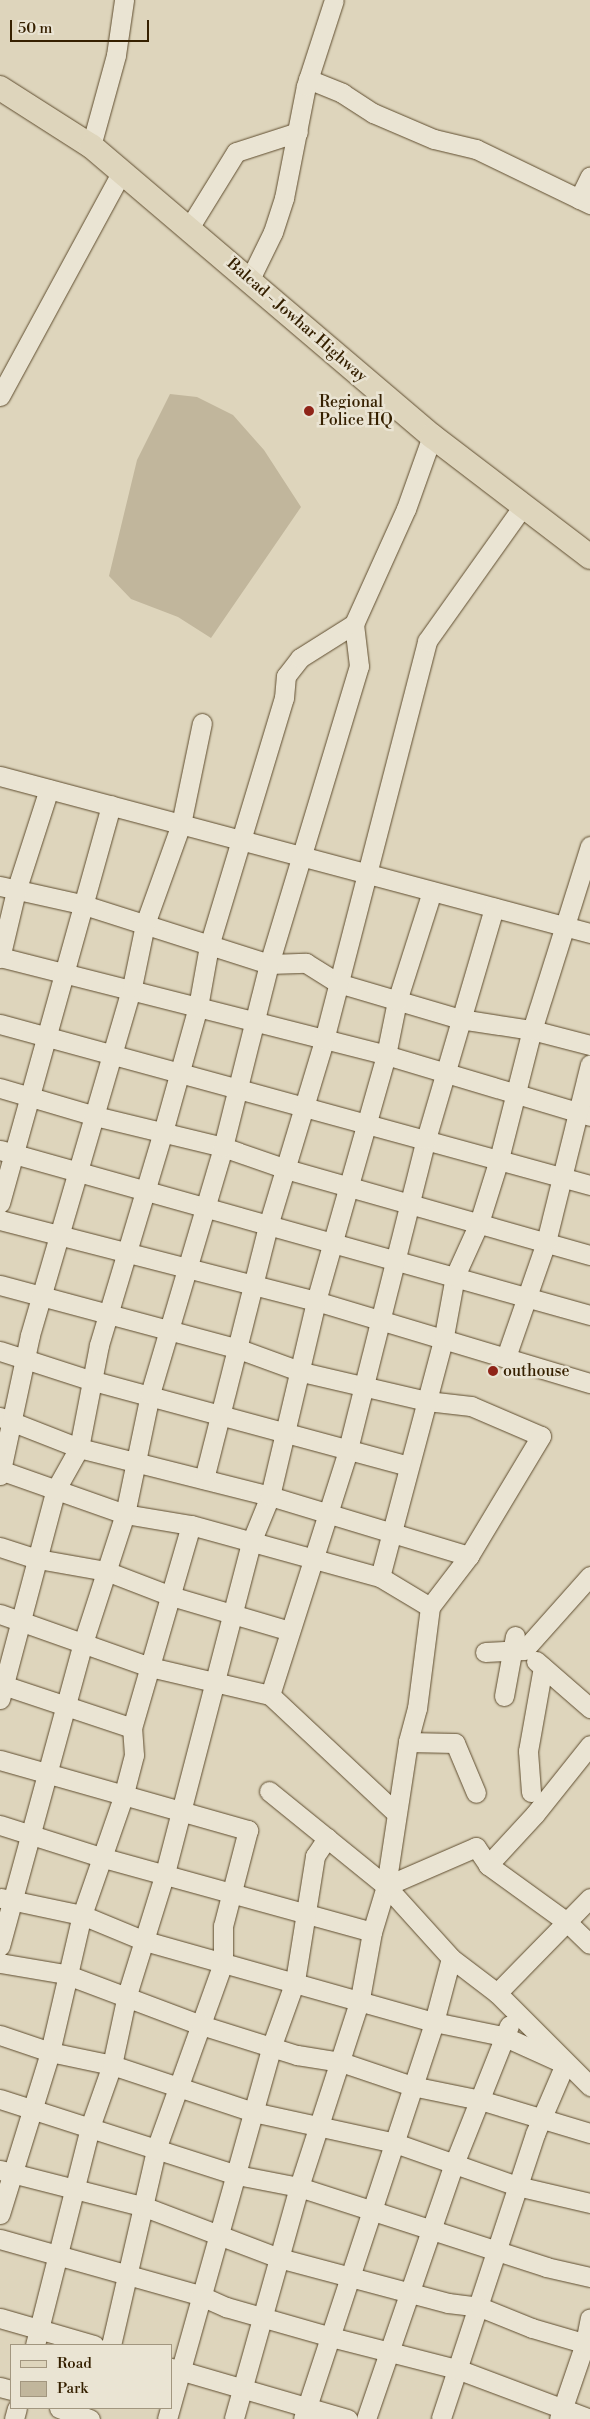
<!DOCTYPE html>
<style>
body{margin:0}
#map{position:relative;width:590px;height:2419px;overflow:hidden;background:#ded5bc;font-family:"Libre Bodoni",serif}
div>[style]{position:absolute}
.green>*{inset:0;background:#c1b69c}
.roads{filter:drop-shadow(0 0 1px #5f4d2f) drop-shadow(0 0 1px #5f4d2f)}
.minor>*{height:19px;margin:-9.5px;padding:0 9.5px;transform-origin:9.5px;border-radius:9.5px;background:#eae4d3}
.major>*{height:24px;margin:-12px;padding:0 12px;transform-origin:12px;border-radius:12px;background:#ded5bc}
.dots>*{width:14px;height:14px;translate:-50% -50%;box-sizing:border-box;border:2px solid #eae4d3;border-radius:50%}
span{translate:-50% -50%;white-space:nowrap;text-align:center;line-height:1.15;-webkit-text-stroke:5px #eae4d3;paint-order:stroke}
.street-label{font-size:16px;color:#352000}
.poi-label{font-size:16px;color:#352000}
.left{translate:0 -50%;text-align:left}
.legend{position:absolute;left:10px;top:2344px;width:162px;height:65px;box-sizing:border-box;background:#eae4d3;border:1px solid #a2967f;margin:0;padding:6px 9px;list-style:none;font-size:15px;color:#352000}
.legend li{display:flex;align-items:center;gap:10px;height:25px}
.legend b{width:25px;border:1px solid #a2967f}
.scale{position:absolute;left:10px;top:20px;width:139px;height:22px;box-sizing:border-box;border:2px solid #352000;border-top:0;padding-left:6px;font-size:15px;line-height:18px;white-space:nowrap;color:#352000;-webkit-text-stroke:4px #eae4d3;paint-order:stroke}
</style>
<div id="map">
<div class="green">
<div style="clip-path:polygon(170px 394px,197px 397px,233px 415px,264px 450px,301px 507px,211px 638px,178px 617px,131px 599px,109px 576px,137px 460px)"></div>
</div>
<div class="roads">
<div class="minor">
<div style="left:308px;top:79px;width:37px;rotate:22deg"></div>
<div style="left:342px;top:93px;width:37px;rotate:33deg"></div>
<div style="left:373px;top:113px;width:66px;rotate:23.1deg"></div>
<div style="left:434px;top:139px;width:43px;rotate:13.4deg"></div>
<div style="left:476px;top:149px;width:127px;rotate:25.8deg"></div>
<div style="left:91px;top:146px;width:94px;rotate:-74.6deg"></div>
<div style="left:116px;top:55px;width:56px;rotate:-81.7deg"></div>
<div style="left:579px;top:199px;width:25px;rotate:-64deg"></div>
<div style="left:189px;top:228px;width:89px;rotate:-58.3deg"></div>
<div style="left:236px;top:152px;width:65px;rotate:-17.9deg"></div>
<div style="left:250px;top:279px;width:52px;rotate:-63.9deg"></div>
<div style="left:273px;top:232px;width:36px;rotate:-72deg"></div>
<div style="left:284px;top:198px;width:114px;rotate:-78.9deg"></div>
<div style="left:306px;top:86px;width:90px;rotate:-72deg"></div>
<div style="left:0;top:396px;width:256px;rotate:-61.5deg"></div>
<div style="left:0;top:776px;width:611px;rotate:14.9deg"></div>
<div style="left:0;top:886px;width:83px;rotate:12.5deg"></div>
<div style="left:81px;top:904px;width:197px;rotate:17.7deg"></div>
<div style="left:269px;top:964px;width:37px;rotate:-2deg"></div>
<div style="left:306px;top:963px;width:38px;rotate:32deg"></div>
<div style="left:338px;top:983px;width:127px;rotate:16.4deg"></div>
<div style="left:460px;top:1019px;width:73px;rotate:8.7deg"></div>
<div style="left:532px;top:1030px;width:60px;rotate:14.5deg"></div>
<div style="left:0;top:957px;width:398px;rotate:14.2deg"></div>
<div style="left:386px;top:1055px;width:213px;rotate:16.6deg"></div>
<div style="left:0;top:958px;width:69px;rotate:-76.6deg"></div>
<div style="left:16px;top:891px;width:107px;rotate:-72.1deg"></div>
<div style="left:0;top:1024px;width:612px;rotate:15.26deg"></div>
<div style="left:0;top:1088px;width:99px;rotate:16.4deg"></div>
<div style="left:95px;top:1116px;width:132px;rotate:13.6deg"></div>
<div style="left:223px;top:1147px;width:67px;rotate:19.2deg"></div>
<div style="left:286px;top:1169px;width:316px;rotate:15.8deg"></div>
<div style="left:0;top:1150px;width:613px;rotate:15.62deg"></div>
<div style="left:0;top:1203px;width:413px;rotate:-74.4deg"></div>
<div style="left:0;top:1220px;width:326px;rotate:14.4deg"></div>
<div style="left:316px;top:1301px;width:286px;rotate:16.7deg"></div>
<div style="left:0;top:1285px;width:247px;rotate:15deg"></div>
<div style="left:239px;top:1349px;width:67px;rotate:20.1deg"></div>
<div style="left:302px;top:1372px;width:128px;rotate:13.1deg"></div>
<div style="left:427px;top:1401px;width:44px;rotate:6.5deg"></div>
<div style="left:471px;top:1406px;width:76px;rotate:23.2deg"></div>
<div style="left:541px;top:1436px;width:140px;rotate:121deg"></div>
<div style="left:469px;top:1556px;width:64px;rotate:127.4deg"></div>
<div style="left:430px;top:1607px;width:102px;rotate:97.3deg"></div>
<div style="left:417px;top:1708px;width:35px;rotate:105deg"></div>
<div style="left:408px;top:1742px;width:146px;rotate:98.7deg"></div>
<div style="left:386px;top:1886px;width:48px;rotate:106.9deg"></div>
<div style="left:372px;top:1932px;width:68px;rotate:100.2deg"></div>
<div style="left:360px;top:1999px;width:198px;rotate:108deg"></div>
<div style="left:299px;top:2187px;width:241px;rotate:105.7deg"></div>
<div style="left:0;top:1351px;width:95px;rotate:17.9deg"></div>
<div style="left:90px;top:1380px;width:330px;rotate:15.1deg"></div>
<div style="left:506px;top:1357px;width:122px;rotate:-70.8deg"></div>
<div style="left:546px;top:1242px;width:183px;rotate:-76.1deg"></div>
<div style="left:0;top:1417px;width:85px;rotate:21.4deg"></div>
<div style="left:79px;top:1448px;width:197px;rotate:14.1deg"></div>
<div style="left:270px;top:1496px;width:208px;rotate:16.8deg"></div>
<div style="left:0;top:1470px;width:133px;rotate:19.4deg"></div>
<div style="left:125px;top:1514px;width:67px;rotate:9.5deg"></div>
<div style="left:191px;top:1525px;width:196px;rotate:15.4deg"></div>
<div style="left:380px;top:1577px;width:58px;rotate:31deg"></div>
<div style="left:0;top:1475px;width:143px;rotate:-77.9deg"></div>
<div style="left:30px;top:1335px;width:363px;rotate:-73.7deg"></div>
<div style="left:132px;top:987px;width:64px;rotate:-78.3deg"></div>
<div style="left:145px;top:924px;width:106px;rotate:-70.2deg"></div>
<div style="left:181px;top:824px;width:103px;rotate:-78.3deg"></div>
<div style="left:204px;top:1479px;width:261px;rotate:-75.8deg"></div>
<div style="left:268px;top:1226px;width:194px;rotate:-73.2deg"></div>
<div style="left:324px;top:1040px;width:412px;rotate:-75.5deg"></div>
<div style="left:427px;top:641px;width:166px;rotate:-54.6deg"></div>
<div style="left:0;top:1547px;width:40px;rotate:18deg"></div>
<div style="left:38px;top:1559px;width:69px;rotate:10deg"></div>
<div style="left:106px;top:1571px;width:70px;rotate:21deg"></div>
<div style="left:171px;top:1596px;width:124px;rotate:16.4deg"></div>
<div style="left:380px;top:1577px;width:249px;rotate:-75.1deg"></div>
<div style="left:444px;top:1336px;width:61px;rotate:-79.6deg"></div>
<div style="left:455px;top:1276px;width:58px;rotate:-65.6deg"></div>
<div style="left:479px;top:1223px;width:67px;rotate:-72.6deg"></div>
<div style="left:499px;top:1159px;width:133px;rotate:-75.7deg"></div>
<div style="left:532px;top:1030px;width:193px;rotate:-72.5deg"></div>
<div style="left:0;top:1614px;width:159px;rotate:19.5deg"></div>
<div style="left:150px;top:1667px;width:123px;rotate:13.1deg"></div>
<div style="left:270px;top:1695px;width:173px;rotate:43.1deg"></div>
<div style="left:485px;top:1652px;width:39px;rotate:-3deg"></div>
<div style="left:524px;top:1650px;width:99px;rotate:-48.3deg"></div>
<div style="left:536px;top:1661px;width:72px;rotate:41deg"></div>
<div style="left:0;top:1684px;width:139px;rotate:18.4deg"></div>
<div style="left:270px;top:1695px;width:254px;rotate:-72.3deg"></div>
<div style="left:347px;top:1453px;width:324px;rotate:-75.9deg"></div>
<div style="left:426px;top:1139px;width:241px;rotate:-73.6deg"></div>
<div style="left:504px;top:1696px;width:61px;rotate:-79.6deg"></div>
<div style="left:0;top:1699px;width:217px;rotate:-75.1deg"></div>
<div style="left:56px;top:1489px;width:47px;rotate:-60.7deg"></div>
<div style="left:79px;top:1448px;width:105px;rotate:-79deg"></div>
<div style="left:99px;top:1345px;width:222px;rotate:-73.3deg"></div>
<div style="left:163px;top:1132px;width:130px;rotate:-74.4deg"></div>
<div style="left:198px;top:1007px;width:62px;rotate:-79.8deg"></div>
<div style="left:209px;top:946px;width:259px;rotate:-73.2deg"></div>
<div style="left:284px;top:698px;width:22px;rotate:-85deg"></div>
<div style="left:286px;top:676px;width:23px;rotate:-52deg"></div>
<div style="left:300px;top:658px;width:64px;rotate:-32.2deg"></div>
<div style="left:408px;top:1742px;width:47px;rotate:1.2deg"></div>
<div style="left:455px;top:1743px;width:54px;rotate:67.2deg"></div>
<div style="left:0;top:1760px;width:258px;rotate:15.8deg"></div>
<div style="left:248px;top:1830px;width:99px;rotate:104.6deg"></div>
<div style="left:223px;top:1926px;width:37px;rotate:90deg"></div>
<div style="left:223px;top:1963px;width:195px;rotate:109.8deg"></div>
<div style="left:157px;top:2146px;width:204px;rotate:103deg"></div>
<div style="left:269px;top:1791px;width:151px;rotate:39.1deg"></div>
<div style="left:386px;top:1886px;width:97px;rotate:47.9deg"></div>
<div style="left:451px;top:1958px;width:58px;rotate:37.3deg"></div>
<div style="left:497px;top:1993px;width:132px;rotate:45deg"></div>
<div style="left:531px;top:1792px;width:41px;rotate:-94.2deg"></div>
<div style="left:528px;top:1751px;width:85px;rotate:-79.9deg"></div>
<div style="left:0;top:1825px;width:109px;rotate:17.6deg"></div>
<div style="left:104px;top:1858px;width:278px;rotate:15.4deg"></div>
<div style="left:488px;top:1865px;width:69px;rotate:-47.3deg"></div>
<div style="left:535px;top:1814px;width:88px;rotate:-51.4deg"></div>
<div style="left:386px;top:1886px;width:98px;rotate:-23.4deg"></div>
<div style="left:476px;top:1847px;width:22px;rotate:56deg"></div>
<div style="left:488px;top:1865px;width:99px;rotate:35.9deg"></div>
<div style="left:568px;top:1923px;width:30px;rotate:44deg"></div>
<div style="left:1px;top:1898px;width:83px;rotate:11.9deg"></div>
<div style="left:82px;top:1915px;width:68px;rotate:22.4deg"></div>
<div style="left:145px;top:1941px;width:300px;rotate:15.7deg"></div>
<div style="left:434px;top:2022px;width:70px;rotate:11.5deg"></div>
<div style="left:503px;top:2036px;width:68px;rotate:24.3deg"></div>
<div style="left:565px;top:2064px;width:76px;rotate:113.2deg"></div>
<div style="left:535px;top:2134px;width:300px;rotate:108.3deg"></div>
<div style="left:0;top:1946px;width:314px;rotate:-74.7deg"></div>
<div style="left:83px;top:1643px;width:136px;rotate:-72deg"></div>
<div style="left:125px;top:1514px;width:123px;rotate:-78.2deg"></div>
<div style="left:150px;top:1394px;width:258px;rotate:-73.5deg"></div>
<div style="left:223px;top:1147px;width:189px;rotate:-75.9deg"></div>
<div style="left:269px;top:964px;width:311px;rotate:-73.2deg"></div>
<div style="left:359px;top:666px;width:42px;rotate:-96.8deg"></div>
<div style="left:354px;top:624px;width:126px;rotate:-65.7deg"></div>
<div style="left:406px;top:509px;width:77px;rotate:-70.4deg"></div>
<div style="left:0;top:1963px;width:66px;rotate:9.6deg"></div>
<div style="left:65px;top:1974px;width:145px;rotate:20.6deg"></div>
<div style="left:201px;top:2025px;width:101px;rotate:17.4deg"></div>
<div style="left:297px;top:2055px;width:45px;rotate:9deg"></div>
<div style="left:341px;top:2062px;width:75px;rotate:18.7deg"></div>
<div style="left:412px;top:2086px;width:69px;rotate:11.6deg"></div>
<div style="left:480px;top:2100px;width:115px;rotate:16.7deg"></div>
<div style="left:497px;top:1993px;width:133px;rotate:-45.6deg"></div>
<div style="left:0;top:2035px;width:53px;rotate:18.8deg"></div>
<div style="left:50px;top:2052px;width:63px;rotate:11.8deg"></div>
<div style="left:112px;top:2065px;width:149px;rotate:18.4deg"></div>
<div style="left:253px;top:2112px;width:145px;rotate:12.3deg"></div>
<div style="left:395px;top:2143px;width:129px;rotate:19.4deg"></div>
<div style="left:517px;top:2186px;width:75px;rotate:13.1deg"></div>
<div style="left:0;top:2099px;width:249px;rotate:17.8deg"></div>
<div style="left:237px;top:2175px;width:63px;rotate:11deg"></div>
<div style="left:299px;top:2187px;width:260px;rotate:17.9deg"></div>
<div style="left:546px;top:2267px;width:45px;rotate:12.8deg"></div>
<div style="left:0;top:2170px;width:150px;rotate:14.3deg"></div>
<div style="left:145px;top:2207px;width:143px;rotate:20.8deg"></div>
<div style="left:279px;top:2258px;width:175px;rotate:14.9deg"></div>
<div style="left:448px;top:2303px;width:32px;rotate:7deg"></div>
<div style="left:480px;top:2307px;width:56px;rotate:22deg"></div>
<div style="left:532px;top:2328px;width:60px;rotate:16.3deg"></div>
<div style="left:0;top:2214px;width:170px;rotate:-72.8deg"></div>
<div style="left:50px;top:2052px;width:141px;rotate:-76.9deg"></div>
<div style="left:82px;top:1915px;width:125px;rotate:-70.8deg"></div>
<div style="left:123px;top:1797px;width:43px;rotate:-75.3deg"></div>
<div style="left:134px;top:1755px;width:27px;rotate:-94deg"></div>
<div style="left:132px;top:1728px;width:211px;rotate:-73.8deg"></div>
<div style="left:0;top:2239px;width:207px;rotate:15.7deg"></div>
<div style="left:199px;top:2295px;width:30px;rotate:24deg"></div>
<div style="left:226px;top:2307px;width:109px;rotate:15.9deg"></div>
<div style="left:331px;top:2337px;width:130px;rotate:14.3deg"></div>
<div style="left:457px;top:2369px;width:142px;rotate:20.6deg"></div>
<div style="left:0;top:2318px;width:98px;rotate:16deg"></div>
<div style="left:35px;top:2345px;width:225px;rotate:-75.8deg"></div>
<div style="left:90px;top:2127px;width:66px;rotate:-70.5deg"></div>
<div style="left:112px;top:2065px;width:72px;rotate:-77.9deg"></div>
<div style="left:127px;top:1995px;width:128px;rotate:-72.7deg"></div>
<div style="left:165px;top:1873px;width:344px;rotate:-75.4deg"></div>
<div style="left:252px;top:1540px;width:48px;rotate:-67.8deg"></div>
<div style="left:270px;top:1496px;width:200px;rotate:-76.7deg"></div>
<div style="left:316px;top:1301px;width:256px;rotate:-74.1deg"></div>
<div style="left:386px;top:1055px;width:55px;rotate:-78.5deg"></div>
<div style="left:397px;top:1001px;width:115px;rotate:-72.3deg"></div>
<div style="left:172px;top:2368px;width:183px;rotate:16.2deg"></div>
<div style="left:0;top:2387px;width:11px;rotate:15deg"></div>
<div style="left:59px;top:2408px;width:33px;rotate:20deg"></div>
<div style="left:14px;top:2419px;width:11px;rotate:-75deg"></div>
<div style="left:167px;top:2419px;width:388px;rotate:-74.3deg"></div>
<div style="left:272px;top:2045px;width:68px;rotate:-70.2deg"></div>
<div style="left:295px;top:1981px;width:127px;rotate:-80.9deg"></div>
<div style="left:315px;top:1856px;width:22px;rotate:-56deg"></div>
<div style="left:303px;top:2419px;width:418px;rotate:-71.7deg"></div>
<div style="left:434px;top:2022px;width:66px;rotate:-75.1deg"></div>
<div style="left:366px;top:2419px;width:270px;rotate:-71deg"></div>
<div style="left:454px;top:2164px;width:149px;rotate:-68.3deg"></div>
<div style="left:559px;top:2419px;width:80px;rotate:-71.1deg"></div>
<div style="left:585px;top:2343px;width:25px;rotate:-79deg"></div>
</div>
<div class="major">
<div style="left:0;top:88px;width:108px;rotate:32.5deg"></div>
<div style="left:91px;top:146px;width:448px;rotate:40.4deg"></div>
<div style="left:432px;top:436px;width:199px;rotate:37.4deg"></div>
</div>
</div>
<div class="dots">
<div style="left:309px;top:411px;background:#8f2418"></div>
<div style="left:493px;top:1371px;background:#8f2418"></div>
</div>
<div class="street-label">
<span style="left:297px;top:320px;rotate:41deg">Balcad - Jowhar Highway</span>
</div>
<div class="poi-label">
<span class="left" style="left:319px;top:411px">Regional<br>Police HQ</span>
<span class="left" style="left:503px;top:1371px">outhouse</span>
</div>
<ul class="legend">
<li><b style="height:6px;background:#ded5bc"></b>Road</li>
<li><b style="height:14px;background:#c1b69c"></b>Park</li>
</ul>
<div class="scale">50 m</div>
</div>
